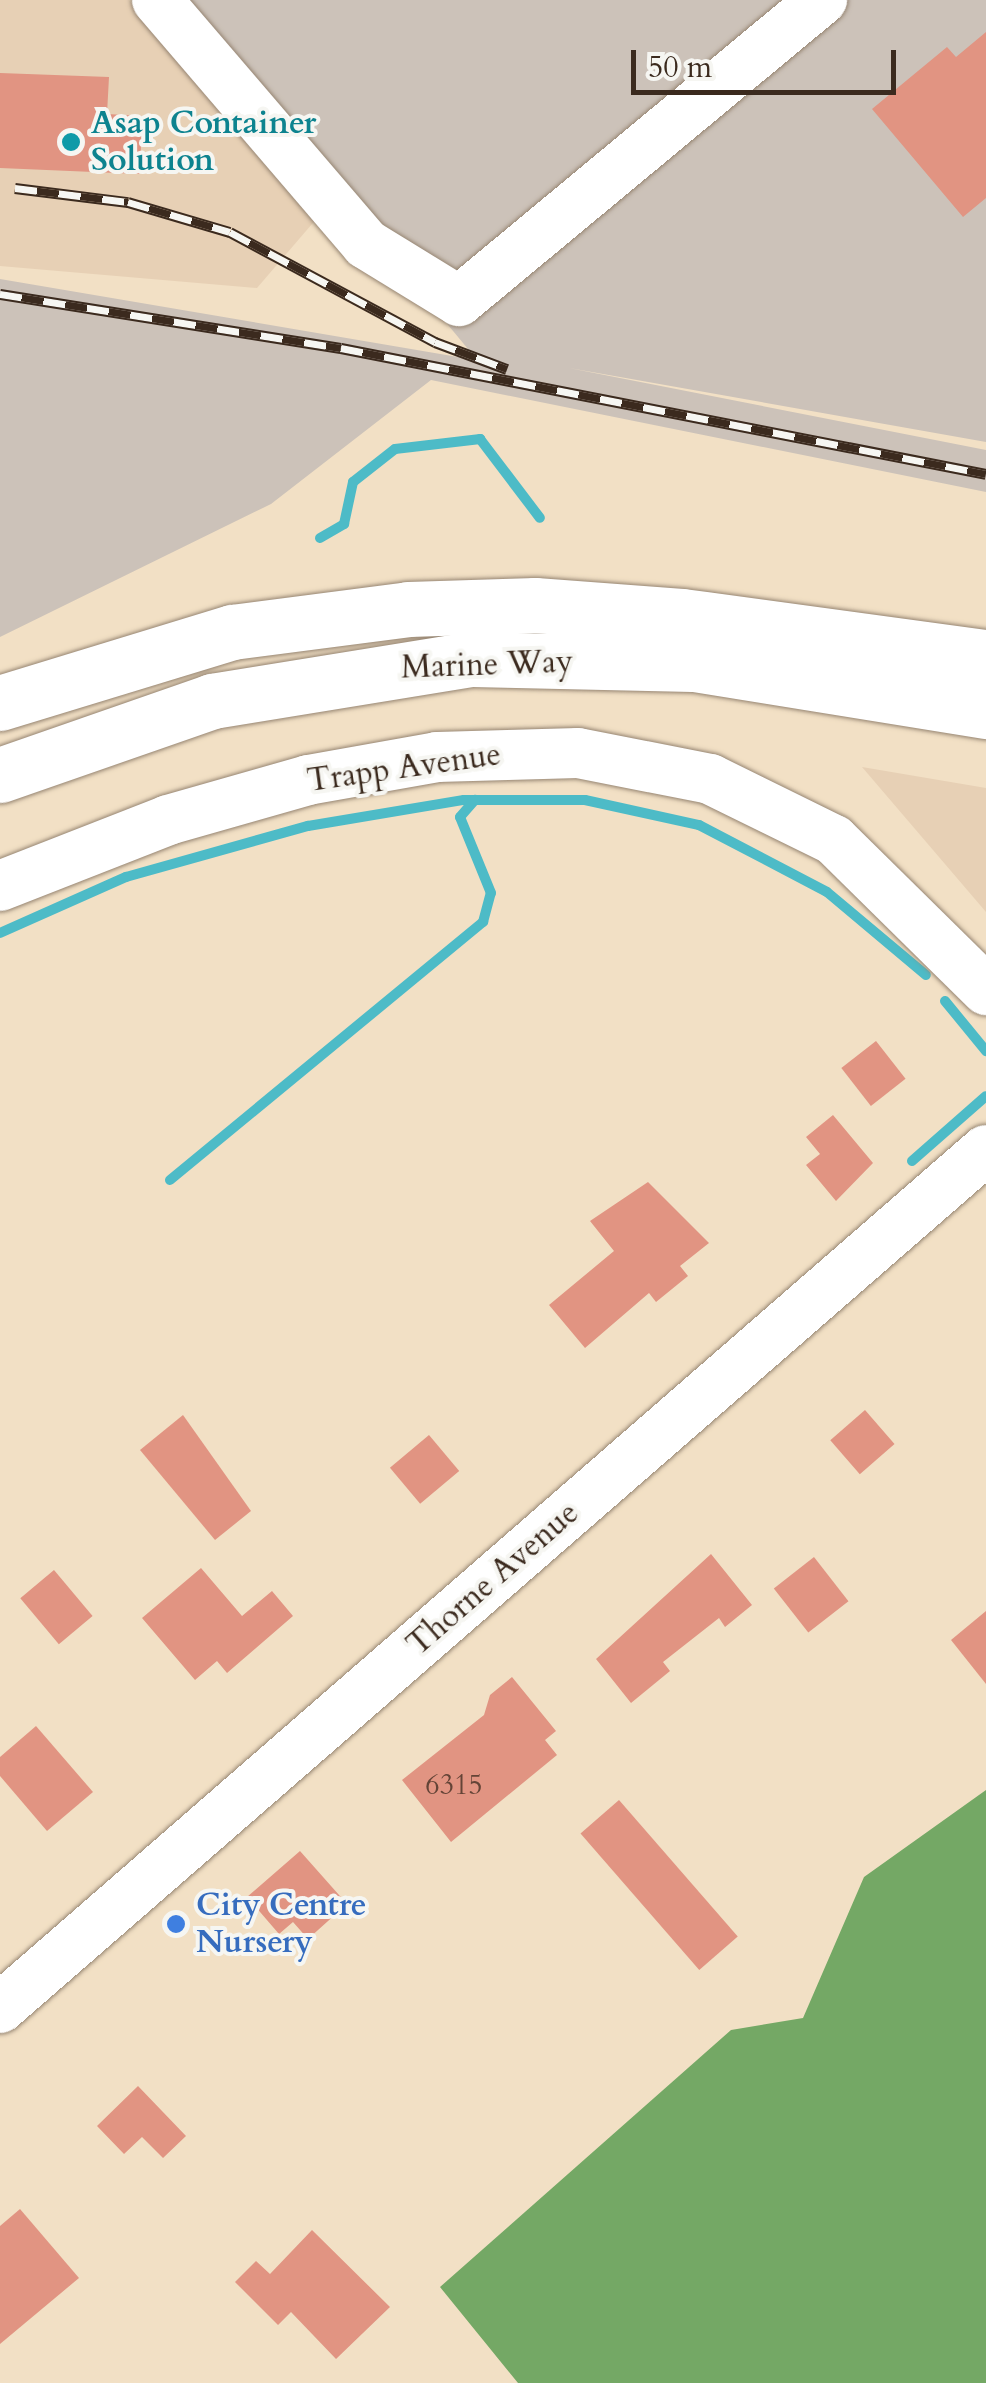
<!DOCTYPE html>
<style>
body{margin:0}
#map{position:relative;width:986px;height:2383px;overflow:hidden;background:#f2e0c5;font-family:Cardo,serif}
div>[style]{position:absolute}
.built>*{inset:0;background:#e7d0b5}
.industrial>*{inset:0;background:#ccc2b9}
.forest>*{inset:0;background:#74a865}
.stream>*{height:10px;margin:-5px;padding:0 5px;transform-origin:5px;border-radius:5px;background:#4dbbc7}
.building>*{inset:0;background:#e19482;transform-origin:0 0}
.roads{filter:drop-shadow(0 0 2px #968572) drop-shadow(0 0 2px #968572)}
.minor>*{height:50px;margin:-25px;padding:0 25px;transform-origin:25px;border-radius:25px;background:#fff}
.major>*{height:55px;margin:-27.5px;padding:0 27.5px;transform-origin:27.5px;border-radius:27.5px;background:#fff}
.rail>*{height:11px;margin-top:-5.5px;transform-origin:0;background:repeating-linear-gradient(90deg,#f6f6f2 0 22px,#3b2a1e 0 44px);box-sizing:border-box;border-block:2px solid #3b2a1e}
.dots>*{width:28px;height:28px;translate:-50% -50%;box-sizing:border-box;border:5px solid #f6f6f2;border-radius:50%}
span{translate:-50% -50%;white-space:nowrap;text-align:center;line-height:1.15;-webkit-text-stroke:8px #f6f6f2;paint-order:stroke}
.number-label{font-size:28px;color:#644437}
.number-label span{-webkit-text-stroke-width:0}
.culture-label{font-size:32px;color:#0d838f;font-weight:700}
.left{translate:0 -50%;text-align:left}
.street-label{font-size:32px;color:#3b2a1e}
.shop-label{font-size:32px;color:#366cbe;font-weight:700}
.scale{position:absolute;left:631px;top:50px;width:265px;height:45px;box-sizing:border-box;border:5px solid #3b2a1e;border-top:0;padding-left:12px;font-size:30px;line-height:35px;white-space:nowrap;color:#3b2a1e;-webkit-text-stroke:8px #f6f6f2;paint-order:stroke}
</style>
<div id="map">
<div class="built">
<div style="clip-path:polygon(0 0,129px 0,318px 217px,257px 288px,0 266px)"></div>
<div style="clip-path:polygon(862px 767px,986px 788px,986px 912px)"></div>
</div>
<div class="industrial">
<div style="clip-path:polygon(178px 0,986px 0,986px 442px,569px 368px,986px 450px,986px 492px,431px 380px,271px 504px,0 637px,0 279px,458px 357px,468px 349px)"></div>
</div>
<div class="forest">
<div style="clip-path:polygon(986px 1790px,986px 2383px,518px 2383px,440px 2287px,731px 2030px,803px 2018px,864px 1877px)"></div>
</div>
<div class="stream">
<div style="left:320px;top:538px;width:28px;rotate:-30deg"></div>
<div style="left:344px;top:524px;width:43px;rotate:-77.9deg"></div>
<div style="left:353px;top:482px;width:53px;rotate:-38.2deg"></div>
<div style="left:395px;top:449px;width:86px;rotate:-6.7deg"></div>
<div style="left:480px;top:439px;width:99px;rotate:52.8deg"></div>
<div style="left:0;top:933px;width:138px;rotate:-24deg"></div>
<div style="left:126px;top:877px;width:189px;rotate:-15.7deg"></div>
<div style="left:308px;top:826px;width:158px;rotate:-9.5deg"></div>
<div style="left:464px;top:800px;width:121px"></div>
<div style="left:585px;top:800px;width:117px;rotate:12.4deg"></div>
<div style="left:699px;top:825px;width:144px;rotate:27.6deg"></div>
<div style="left:827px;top:892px;width:129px;rotate:40deg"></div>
<div style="left:945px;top:1001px;width:65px;rotate:50.6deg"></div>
<div style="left:912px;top:1161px;width:98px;rotate:-41.3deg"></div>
<div style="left:170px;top:1180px;width:406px;rotate:-39.5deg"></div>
<div style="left:483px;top:922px;width:30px;rotate:-75deg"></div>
<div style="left:491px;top:893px;width:82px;rotate:-112.2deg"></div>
<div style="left:460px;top:817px;width:23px;rotate:-49deg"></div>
</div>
<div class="building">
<div style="clip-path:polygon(986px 32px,986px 198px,963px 217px,872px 109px,947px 47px,956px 57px)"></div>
<div style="clip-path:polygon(0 73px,109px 77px,107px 114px,142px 116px,140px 174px,0 168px)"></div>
<div style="left:876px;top:1041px;width:48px;height:44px;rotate:52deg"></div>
<div style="clip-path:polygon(833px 1115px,873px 1163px,836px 1201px,806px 1165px,820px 1154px,806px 1137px)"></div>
<div style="clip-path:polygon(648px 1182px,709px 1243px,680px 1266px,688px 1276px,656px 1302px,649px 1293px,585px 1348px,549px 1305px,614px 1251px,590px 1221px)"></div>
<div style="left:865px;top:1410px;width:45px;height:46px;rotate:49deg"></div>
<div style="clip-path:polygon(183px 1415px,251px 1511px,215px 1540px,140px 1450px)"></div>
<div style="left:429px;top:1435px;width:47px;height:51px;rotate:50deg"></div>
<div style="clip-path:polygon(711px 1554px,752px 1605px,725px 1627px,719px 1618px,663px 1662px,670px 1671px,631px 1703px,596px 1659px)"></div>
<div style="left:814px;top:1557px;width:56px;height:51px;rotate:52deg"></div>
<div style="clip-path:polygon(201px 1568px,242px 1616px,272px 1591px,293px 1616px,227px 1673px,217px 1661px,195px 1680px,142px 1618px)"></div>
<div style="left:54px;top:1570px;width:60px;height:44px;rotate:50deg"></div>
<div style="clip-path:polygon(986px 1611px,986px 1684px,951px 1640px)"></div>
<div style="clip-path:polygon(512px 1677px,556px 1731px,545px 1740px,557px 1755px,451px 1842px,402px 1780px,484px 1715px,490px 1695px)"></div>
<div style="clip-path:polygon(36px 1726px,93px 1792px,47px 1831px,0 1776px,0 1757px)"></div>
<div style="left:619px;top:1800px;width:181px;height:51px;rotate:49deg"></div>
<div style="clip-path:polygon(300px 1851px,347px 1904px,308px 1939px,293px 1922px,279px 1934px,247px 1897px)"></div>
<div style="clip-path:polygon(138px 2086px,186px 2136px,163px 2158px,142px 2137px,124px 2154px,97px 2126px)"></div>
<div style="clip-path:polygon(20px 2209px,79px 2278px,0 2344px,0 2226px)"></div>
<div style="clip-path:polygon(312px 2230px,390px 2307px,336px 2359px,291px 2312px,278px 2325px,235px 2282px,256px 2261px,270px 2274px)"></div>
</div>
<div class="roads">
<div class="minor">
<div style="left:157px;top:0;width:321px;rotate:49.4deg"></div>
<div style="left:366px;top:244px;width:109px;rotate:31.5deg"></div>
<div style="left:459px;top:301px;width:472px;rotate:-39.7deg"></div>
<div style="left:0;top:886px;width:180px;rotate:-21.4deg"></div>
<div style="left:168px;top:820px;width:146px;rotate:-15.9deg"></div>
<div style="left:308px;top:780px;width:131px;rotate:-10.1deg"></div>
<div style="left:437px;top:757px;width:141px;rotate:-1.6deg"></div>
<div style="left:578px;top:753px;width:135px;rotate:11.1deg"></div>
<div style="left:710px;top:779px;width:138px;rotate:26.2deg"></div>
<div style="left:834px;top:840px;width:214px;rotate:44.6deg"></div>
<div style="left:0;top:2008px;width:1307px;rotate:-41.03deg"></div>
</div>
<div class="major">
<div style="left:0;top:703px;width:243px;rotate:-17deg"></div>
<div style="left:232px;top:632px;width:177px;rotate:-7.4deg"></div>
<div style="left:408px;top:609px;width:127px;rotate:-1.8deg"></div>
<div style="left:535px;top:605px;width:147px;rotate:4.3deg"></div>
<div style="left:682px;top:616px;width:307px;rotate:7.7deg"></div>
<div style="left:0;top:775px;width:225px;rotate:-19.2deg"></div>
<div style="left:212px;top:701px;width:263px;rotate:-9.2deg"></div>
<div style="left:472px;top:659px;width:223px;rotate:1.3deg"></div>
<div style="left:695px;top:664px;width:295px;rotate:9.2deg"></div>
</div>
</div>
<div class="rail">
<div style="left:15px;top:188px;width:114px;rotate:7.1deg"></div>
<div style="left:128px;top:202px;width:106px;rotate:16.4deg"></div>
<div style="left:230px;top:232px;width:233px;rotate:28.2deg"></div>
<div style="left:435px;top:342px;width:77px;rotate:20.6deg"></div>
<div style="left:0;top:294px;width:345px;rotate:9deg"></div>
<div style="left:341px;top:348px;width:657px;rotate:11.05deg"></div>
</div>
<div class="dots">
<div style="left:71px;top:142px;background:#0f9aa8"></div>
<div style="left:176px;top:1924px;background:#3f7fe0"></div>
</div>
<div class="number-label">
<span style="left:454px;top:1785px">6315</span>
</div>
<div class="culture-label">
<span class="left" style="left:91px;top:142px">Asap Container<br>Solution</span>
</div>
<div class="street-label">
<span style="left:487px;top:665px;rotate:-2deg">Marine Way</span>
<span style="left:404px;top:768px;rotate:-8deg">Trapp Avenue</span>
<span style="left:493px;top:1579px;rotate:-41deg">Thorne Avenue</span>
</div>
<div class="shop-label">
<span class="left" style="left:196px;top:1924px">City Centre<br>Nursery</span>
</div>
<div class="scale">50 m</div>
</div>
